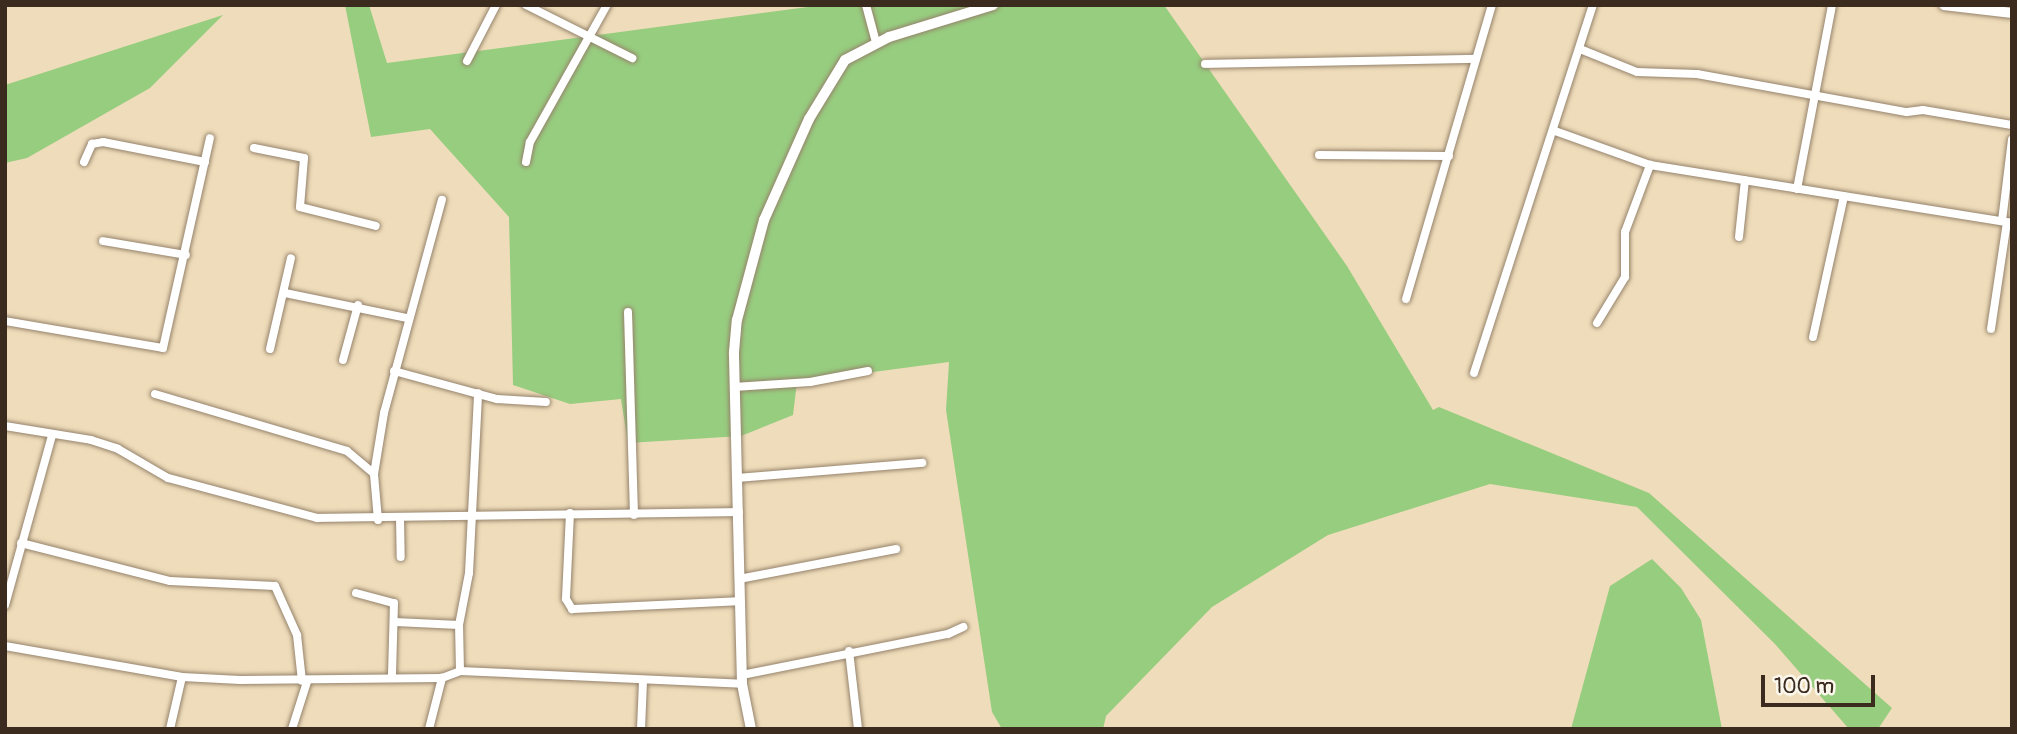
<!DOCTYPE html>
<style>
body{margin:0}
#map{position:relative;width:2017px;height:734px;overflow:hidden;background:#efdcba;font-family:Pangolin,sans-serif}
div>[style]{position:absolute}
.green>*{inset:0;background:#97cd7f}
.roads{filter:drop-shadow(0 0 2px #95836c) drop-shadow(0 0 2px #95836c)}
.minor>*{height:8px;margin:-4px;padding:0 4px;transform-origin:4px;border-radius:4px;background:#fff}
.tertiary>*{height:10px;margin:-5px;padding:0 5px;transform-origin:5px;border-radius:5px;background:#fff}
span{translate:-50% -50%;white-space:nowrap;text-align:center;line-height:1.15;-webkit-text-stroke:5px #fbf7ec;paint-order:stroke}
.frame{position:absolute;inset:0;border:7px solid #3b2a1e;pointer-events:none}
.scale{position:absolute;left:1761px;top:675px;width:114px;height:32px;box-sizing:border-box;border:4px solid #3b2a1e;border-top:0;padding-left:9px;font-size:21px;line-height:24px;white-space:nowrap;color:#3b2a1e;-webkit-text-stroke:5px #fbf7ec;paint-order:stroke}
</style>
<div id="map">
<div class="green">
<div style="clip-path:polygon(345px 5px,369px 5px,387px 63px,823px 5px,1164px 5px,1347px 266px,1433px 410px,1439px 407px,1649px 493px,1892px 708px,1878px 729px,1849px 729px,1775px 644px,1637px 507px,1490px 484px,1328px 535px,1212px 607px,1106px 716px,1103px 729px,1002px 729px,992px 712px,946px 410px,949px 362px,797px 382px,793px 415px,741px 436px,628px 443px,621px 399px,570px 404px,513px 385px,509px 217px,430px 129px,371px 137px)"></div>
<div style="clip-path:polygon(223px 15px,150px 88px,27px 158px,5px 163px,5px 85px)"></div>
<div style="clip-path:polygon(1652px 559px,1681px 588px,1701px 620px,1722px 729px,1571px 729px,1610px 586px)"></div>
</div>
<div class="roads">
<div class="minor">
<div style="left:526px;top:5px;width:119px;rotate:26.6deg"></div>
<div style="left:866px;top:5px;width:38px;rotate:75deg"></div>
<div style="left:1580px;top:49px;width:61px;rotate:22deg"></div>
<div style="left:1637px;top:72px;width:60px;rotate:1.9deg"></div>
<div style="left:1697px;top:74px;width:213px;rotate:10.3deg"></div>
<div style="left:1907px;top:112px;width:16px;rotate:-7deg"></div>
<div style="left:1923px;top:110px;width:90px;rotate:9.6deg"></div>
<div style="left:467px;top:61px;width:63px;rotate:-62.6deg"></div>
<div style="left:1205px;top:64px;width:271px;rotate:-1.1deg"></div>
<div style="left:1555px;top:131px;width:101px;rotate:19.7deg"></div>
<div style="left:1650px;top:165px;width:367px;rotate:9.1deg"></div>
<div style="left:254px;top:148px;width:51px;rotate:11.3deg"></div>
<div style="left:304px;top:158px;width:49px;rotate:94.7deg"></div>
<div style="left:300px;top:207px;width:78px;rotate:14deg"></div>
<div style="left:1319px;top:155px;width:130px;rotate:0.4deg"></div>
<div style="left:84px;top:162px;width:20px;rotate:-66deg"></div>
<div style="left:92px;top:144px;width:11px;rotate:-10deg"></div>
<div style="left:103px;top:142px;width:104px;rotate:11.1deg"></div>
<div style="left:526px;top:162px;width:20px;rotate:-79deg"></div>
<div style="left:530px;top:142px;width:157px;rotate:-60.7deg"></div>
<div style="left:1797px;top:189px;width:187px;rotate:-79.2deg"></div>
<div style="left:2002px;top:221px;width:82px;rotate:-83deg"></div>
<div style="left:1739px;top:237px;width:57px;rotate:-84deg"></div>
<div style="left:103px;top:241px;width:84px;rotate:9.6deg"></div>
<div style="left:285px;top:293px;width:125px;rotate:11.6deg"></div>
<div style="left:1406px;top:299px;width:306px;rotate:-73.7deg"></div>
<div style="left:628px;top:312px;width:203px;rotate:88.3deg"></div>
<div style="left:5px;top:321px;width:160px;rotate:9.7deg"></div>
<div style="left:163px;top:348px;width:215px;rotate:-77.4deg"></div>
<div style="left:1597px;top:323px;width:54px;rotate:-58.7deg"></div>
<div style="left:1625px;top:277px;width:45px;rotate:-90deg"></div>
<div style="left:1625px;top:232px;width:72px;rotate:-69.5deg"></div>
<div style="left:1991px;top:329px;width:108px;rotate:-81.5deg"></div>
<div style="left:1813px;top:337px;width:144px;rotate:-77.6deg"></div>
<div style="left:270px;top:349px;width:93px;rotate:-77deg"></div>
<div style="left:343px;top:360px;width:57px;rotate:-74.7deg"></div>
<div style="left:394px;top:371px;width:107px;rotate:15.2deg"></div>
<div style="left:497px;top:399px;width:49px;rotate:3.5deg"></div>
<div style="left:1474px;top:373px;width:387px;rotate:-72.1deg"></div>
<div style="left:734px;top:387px;width:76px;rotate:-3.8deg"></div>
<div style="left:810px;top:382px;width:59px;rotate:-10.7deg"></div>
<div style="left:155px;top:394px;width:200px;rotate:16.5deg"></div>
<div style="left:347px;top:451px;width:35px;rotate:40deg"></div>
<div style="left:5px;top:426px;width:87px;rotate:9.2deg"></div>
<div style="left:91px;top:440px;width:28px;rotate:18deg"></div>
<div style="left:118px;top:449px;width:58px;rotate:30.1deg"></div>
<div style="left:168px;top:478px;width:154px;rotate:15deg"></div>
<div style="left:317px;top:518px;width:422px;rotate:-0.8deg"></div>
<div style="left:738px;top:478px;width:185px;rotate:-4.7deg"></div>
<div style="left:570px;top:513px;width:86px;rotate:92.7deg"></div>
<div style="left:566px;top:599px;width:12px;rotate:59deg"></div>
<div style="left:572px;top:609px;width:167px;rotate:-2.7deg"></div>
<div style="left:400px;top:518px;width:39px;rotate:89deg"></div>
<div style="left:378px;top:520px;width:46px;rotate:-95deg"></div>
<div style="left:374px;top:474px;width:62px;rotate:-80.7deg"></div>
<div style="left:384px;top:413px;width:221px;rotate:-74.8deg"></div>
<div style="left:21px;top:543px;width:154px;rotate:14.3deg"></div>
<div style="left:170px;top:581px;width:105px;rotate:2.7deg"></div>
<div style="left:275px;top:586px;width:54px;rotate:65.8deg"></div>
<div style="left:297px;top:635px;width:46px;rotate:83.8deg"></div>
<div style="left:739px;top:579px;width:160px;rotate:-10.8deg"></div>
<div style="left:356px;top:593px;width:39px;rotate:15deg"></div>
<div style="left:394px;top:603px;width:73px;rotate:91.6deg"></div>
<div style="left:5px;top:605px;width:175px;rotate:-74.5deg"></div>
<div style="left:395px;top:622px;width:64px;rotate:2.7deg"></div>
<div style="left:5px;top:646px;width:180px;rotate:9.9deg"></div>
<div style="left:182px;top:677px;width:58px;rotate:3deg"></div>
<div style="left:240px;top:680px;width:202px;rotate:-0.6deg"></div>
<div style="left:442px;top:678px;width:19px;rotate:-21deg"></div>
<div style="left:460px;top:671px;width:282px;rotate:2.6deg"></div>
<div style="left:849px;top:651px;width:79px;rotate:83.4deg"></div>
<div style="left:460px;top:671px;width:46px;rotate:-91.2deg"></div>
<div style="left:459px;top:625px;width:53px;rotate:-79.1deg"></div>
<div style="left:469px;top:573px;width:180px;rotate:-87.1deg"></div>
<div style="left:742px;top:675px;width:210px;rotate:-11.3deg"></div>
<div style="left:948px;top:634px;width:17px;rotate:-25deg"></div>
<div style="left:170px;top:729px;width:53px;rotate:-77deg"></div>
<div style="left:292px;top:729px;width:49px;rotate:-72.3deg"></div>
<div style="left:429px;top:729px;width:53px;rotate:-75.7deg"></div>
<div style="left:641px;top:729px;width:47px;rotate:-87.6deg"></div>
</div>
<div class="tertiary">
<div style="left:1944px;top:5px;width:68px;rotate:6.7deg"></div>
<div style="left:751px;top:729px;width:46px;rotate:-101.3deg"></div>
<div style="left:742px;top:684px;width:332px;rotate:-91.4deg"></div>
<div style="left:734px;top:352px;width:32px;rotate:-85deg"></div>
<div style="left:737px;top:320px;width:104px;rotate:-74.9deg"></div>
<div style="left:764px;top:220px;width:111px;rotate:-66deg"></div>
<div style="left:809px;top:119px;width:69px;rotate:-58.6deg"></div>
<div style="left:845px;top:60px;width:50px;rotate:-27.6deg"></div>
<div style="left:889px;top:37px;width:109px;rotate:-17.1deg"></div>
</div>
</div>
<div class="frame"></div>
<div class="scale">100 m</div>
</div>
